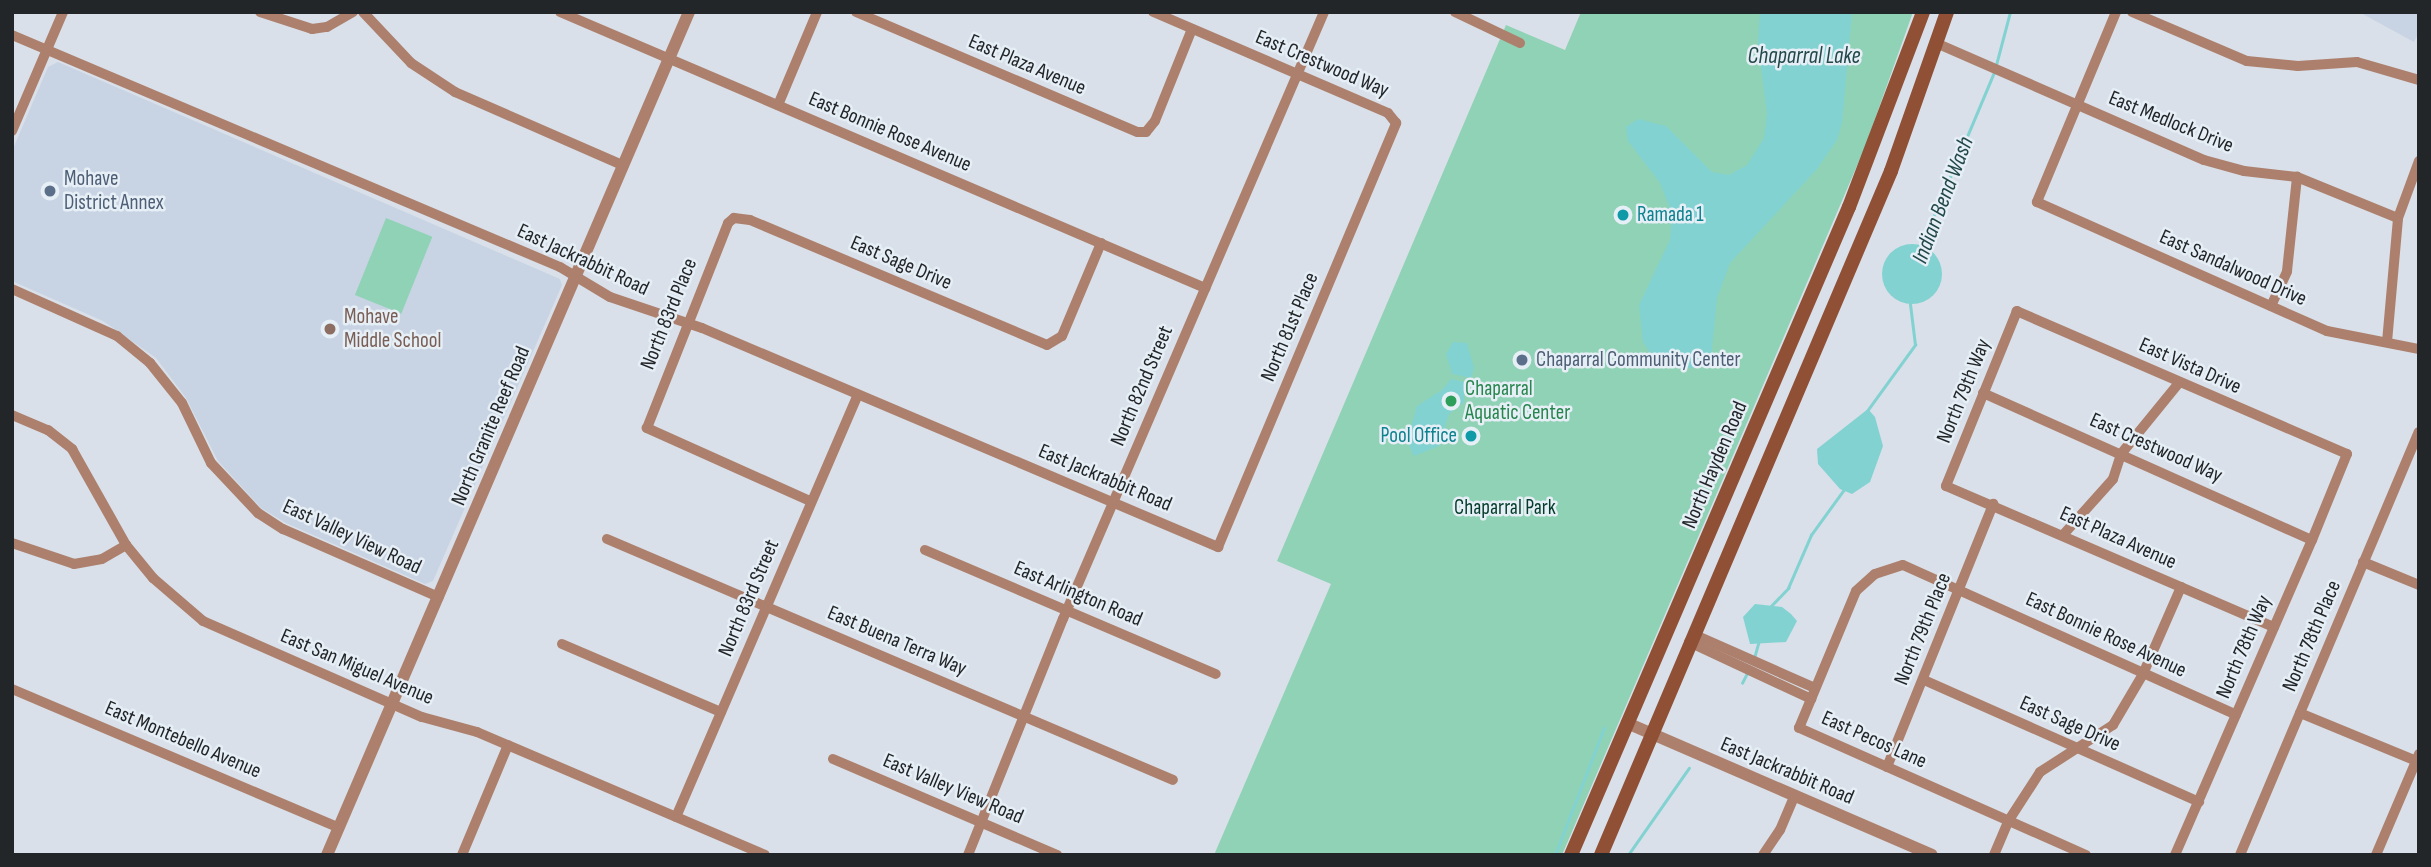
<!DOCTYPE html>
<style>
body{margin:0}
#map{position:relative;width:2431px;height:867px;overflow:hidden;background:#d9e0e9;font-family:"Sofia Sans Condensed",sans-serif}
div>[style]{position:absolute}
.built>*{inset:0;background:#c8d4e3}
.green>*{inset:0;background:#90d2b5;transform-origin:0 0}
.water>*{inset:0;background:#82d2d2}
.round{border-radius:50%}
.stream>*{height:2.5px;margin:-1.25px;padding:0 1.25px;transform-origin:1.25px;border-radius:1.25px;background:#82d2d2}
.minor>*{height:10px;margin:-5px;padding:0 5px;transform-origin:5px;border-radius:5px;background:#ad806d}
.tertiary>*{height:12px;margin:-6px;padding:0 6px;transform-origin:6px;border-radius:6px;background:#ad806d}
.secondary>*{height:14px;margin:-7px;padding:0 7px;transform-origin:7px;border-radius:7px;background:#905036}
.dots>*{width:19px;height:19px;translate:-50% -50%;box-sizing:border-box;border:4px solid #e6eef6;border-radius:50%}
span{translate:-50% -50%;white-space:nowrap;text-align:center;line-height:1.15;-webkit-text-stroke:5px #e6eef6;paint-order:stroke}
.street-label{font-size:21px;color:#232629}
.service-label{font-size:21px;color:#4e5e75}
.left{translate:0 -50%;text-align:left}
.culture-label{font-size:21px;color:#0d838f}
.right{translate:-100% -50%;text-align:right}
.education-label{font-size:21px;color:#785e54}
.leisure-label{font-size:21px;color:#27864d}
.park-label{font-size:21px;color:#033d2a}
.water-label{font-size:23px;color:#224848;font-style:italic}
.frame{position:absolute;inset:0;border:14px solid #232629;pointer-events:none}
</style>
<div id="map">
<div class="built">
<div style="clip-path:polygon(2359px 12px,2419px 12px,2419px 32px,2414px 42px)"></div>
<div style="clip-path:polygon(58px 62px,560px 279px,562px 285px,433px 581px,425px 584px,286px 523px,261px 508px,218px 461px,186px 398px,156px 358px,103px 321px,12px 281px,12px 151px,48px 67px)"></div>
</div>
<div class="green">
<div style="clip-path:polygon(1581px 12px,1913px 12px,1865px 147px,1562px 855px,1214px 855px,1331px 584px,1277px 561px,1479px 88px,1506px 25px,1565px 50px)"></div>
<div style="left:386px;top:218px;width:50px;height:83px;rotate:22deg"></div>
</div>
<div class="water">
<div style="clip-path:polygon(1760px 12px,1852px 12px,1842px 123px,1837px 140px,1817px 169px,1730px 263px,1717px 298px,1711px 358px,1696px 368px,1670px 367px,1655px 360px,1643px 342px,1639px 305px,1670px 240px,1672px 214px,1660px 183px,1628px 141px,1626px 127px,1638px 119px,1666px 126px,1712px 172px,1729px 175px,1747px 165px,1764px 138px,1767px 114px,1758px 43px)"></div>
<div class="round" style="left:1882px;top:244px;width:60px;height:60px"></div>
<div style="clip-path:polygon(1453px 342px,1467px 343px,1474px 368px,1471px 378px,1452px 374px,1446px 354px)"></div>
<div style="clip-path:polygon(1451px 379px,1464px 382px,1464px 402px,1449px 414px,1439px 446px,1414px 456px,1407px 441px,1417px 406px,1442px 390px)"></div>
<div style="clip-path:polygon(1868px 409px,1875px 417px,1883px 446px,1870px 482px,1852px 494px,1840px 489px,1818px 464px,1817px 449px)"></div>
<div style="clip-path:polygon(1755px 604px,1782px 607px,1791px 614px,1797px 621px,1786px 642px,1750px 644px,1743px 617px)"></div>
</div>
<div class="stream">
<div style="left:1996px;top:65px;width:55px;rotate:-75.2deg"></div>
<div style="left:1921px;top:246px;width:189px;rotate:-67.2deg"></div>
<div style="left:1867px;top:411px;width:82px;rotate:-54deg"></div>
<div style="left:1915px;top:345px;width:41px;rotate:-97deg"></div>
<div style="left:1769px;top:608px;width:28px;rotate:-46deg"></div>
<div style="left:1788px;top:588px;width:58px;rotate:-66.5deg"></div>
<div style="left:1811px;top:535px;width:58px;rotate:-54.1deg"></div>
<div style="left:1754px;top:658px;width:15px;rotate:-74deg"></div>
<div style="left:1742px;top:683px;width:11px;rotate:-63deg"></div>
<div style="left:1555px;top:855px;width:136px;rotate:-68.9deg"></div>
<div style="left:1628px;top:855px;width:106px;rotate:-55deg"></div>
</div>
<div class="minor">
<div style="left:260px;top:12px;width:55px;rotate:18.1deg"></div>
<div style="left:312px;top:29px;width:15px;rotate:-8deg"></div>
<div style="left:327px;top:27px;width:30px;rotate:-30deg"></div>
<div style="left:363px;top:12px;width:70px;rotate:46.7deg"></div>
<div style="left:411px;top:63px;width:53px;rotate:33.4deg"></div>
<div style="left:455px;top:92px;width:184px;rotate:23.6deg"></div>
<div style="left:560px;top:12px;width:702px;rotate:23.17deg"></div>
<div style="left:856px;top:12px;width:306px;rotate:23.1deg"></div>
<div style="left:1138px;top:132px;width:8px"></div>
<div style="left:1146px;top:132px;width:14px;rotate:-51deg"></div>
<div style="left:1155px;top:121px;width:99px;rotate:-68.1deg"></div>
<div style="left:1455px;top:12px;width:72px;rotate:25.5deg"></div>
<div style="left:2116px;top:12px;width:206px;rotate:112.6deg"></div>
<div style="left:2037px;top:202px;width:317px;rotate:24deg"></div>
<div style="left:2327px;top:331px;width:94px;rotate:11.1deg"></div>
<div style="left:2132px;top:12px;width:125px;rotate:23.1deg"></div>
<div style="left:2247px;top:61px;width:51px;rotate:5.6deg"></div>
<div style="left:2298px;top:66px;width:59px;rotate:-3.9deg"></div>
<div style="left:2357px;top:62px;width:65px;rotate:16.2deg"></div>
<div style="left:12px;top:35px;width:595px;rotate:22.95deg"></div>
<div style="left:560px;top:267px;width:58px;rotate:31deg"></div>
<div style="left:610px;top:297px;width:97px;rotate:18.6deg"></div>
<div style="left:702px;top:328px;width:561px;rotate:23deg"></div>
<div style="left:1218px;top:547px;width:460px;rotate:-67.2deg"></div>
<div style="left:1396px;top:123px;width:13px;rotate:-129deg"></div>
<div style="left:1388px;top:113px;width:256px;rotate:-156.7deg"></div>
<div style="left:1936px;top:43px;width:292px;rotate:23.6deg"></div>
<div style="left:2204px;top:160px;width:41px;rotate:15.4deg"></div>
<div style="left:2244px;top:171px;width:53px;rotate:6.5deg"></div>
<div style="left:2297px;top:177px;width:109px;rotate:22.1deg"></div>
<div style="left:778px;top:105px;width:101px;rotate:-67.2deg"></div>
<div style="left:12px;top:131px;width:129px;rotate:-66.8deg"></div>
<div style="left:12px;top:289px;width:115px;rotate:24.1deg"></div>
<div style="left:117px;top:336px;width:43px;rotate:39.3deg"></div>
<div style="left:150px;top:363px;width:51px;rotate:51.3deg"></div>
<div style="left:182px;top:403px;width:67px;rotate:64.2deg"></div>
<div style="left:211px;top:463px;width:69px;rotate:46.8deg"></div>
<div style="left:258px;top:513px;width:30px;rotate:33deg"></div>
<div style="left:283px;top:529px;width:170px;rotate:23.6deg"></div>
<div style="left:2271px;top:306px;width:38px;rotate:-65deg"></div>
<div style="left:2287px;top:271px;width:95px;rotate:-83.9deg"></div>
<div style="left:2387px;top:342px;width:124px;rotate:-84.9deg"></div>
<div style="left:2398px;top:218px;width:61px;rotate:-69.8deg"></div>
<div style="left:1983px;top:393px;width:360px;rotate:24.1deg"></div>
<div style="left:12px;top:415px;width:39px;rotate:23deg"></div>
<div style="left:48px;top:430px;width:31px;rotate:38deg"></div>
<div style="left:72px;top:449px;width:110px;rotate:60.6deg"></div>
<div style="left:126px;top:545px;width:43px;rotate:50.7deg"></div>
<div style="left:153px;top:578px;width:66px;rotate:40.7deg"></div>
<div style="left:203px;top:621px;width:239px;rotate:23.7deg"></div>
<div style="left:422px;top:717px;width:57px;rotate:15.3deg"></div>
<div style="left:477px;top:732px;width:313px;rotate:23.1deg"></div>
<div style="left:810px;top:501px;width:179px;rotate:-155.9deg"></div>
<div style="left:647px;top:428px;width:220px;rotate:-68.4deg"></div>
<div style="left:728px;top:223px;width:8px;rotate:-40deg"></div>
<div style="left:734px;top:218px;width:16px;rotate:7deg"></div>
<div style="left:750px;top:220px;width:322px;rotate:22.8deg"></div>
<div style="left:1047px;top:345px;width:17px;rotate:-31deg"></div>
<div style="left:1062px;top:336px;width:101px;rotate:-67.2deg"></div>
<div style="left:2063px;top:535px;width:75px;rotate:-48.2deg"></div>
<div style="left:2113px;top:479px;width:26px;rotate:-72deg"></div>
<div style="left:2121px;top:454px;width:92px;rotate:-50.8deg"></div>
<div style="left:607px;top:539px;width:615px;rotate:23.06deg"></div>
<div style="left:12px;top:543px;width:65px;rotate:18.7deg"></div>
<div style="left:74px;top:564px;width:28px;rotate:-10deg"></div>
<div style="left:102px;top:559px;width:28px;rotate:-30deg"></div>
<div style="left:925px;top:550px;width:316px;rotate:23.1deg"></div>
<div style="left:2363px;top:562px;width:61px;rotate:22.3deg"></div>
<div style="left:1693px;top:634px;width:133px;rotate:23.9deg"></div>
<div style="left:1689px;top:642px;width:135px;rotate:25deg"></div>
<div style="left:562px;top:644px;width:173px;rotate:23.2deg"></div>
<div style="left:1924px;top:680px;width:301px;rotate:23.9deg"></div>
<div style="left:12px;top:689px;width:355px;rotate:23deg"></div>
<div style="left:2300px;top:713px;width:129px;rotate:22.4deg"></div>
<div style="left:833px;top:759px;width:244px;rotate:23.2deg"></div>
<div style="left:1887px;top:767px;width:284px;rotate:-68deg"></div>
<div style="left:676px;top:817px;width:460px;rotate:-66.7deg"></div>
<div style="left:462px;top:855px;width:119px;rotate:-67.3deg"></div>
<div style="left:968px;top:855px;width:254px;rotate:-68.1deg"></div>
<div style="left:1063px;top:619px;width:661px;rotate:-66.73deg"></div>
<div style="left:1763px;top:855px;width:30px;rotate:-56deg"></div>
<div style="left:1780px;top:830px;width:38px;rotate:-67deg"></div>
<div style="left:1994px;top:855px;width:38px;rotate:-67deg"></div>
<div style="left:2009px;top:820px;width:57px;rotate:-57.1deg"></div>
<div style="left:2040px;top:772px;width:87px;rotate:-32.8deg"></div>
<div style="left:2113px;top:725px;width:59px;rotate:-59.5deg"></div>
<div style="left:2143px;top:674px;width:95px;rotate:-66.4deg"></div>
<div style="left:2086px;top:855px;width:314px;rotate:-156.1deg"></div>
<div style="left:1799px;top:728px;width:148px;rotate:-67.4deg"></div>
<div style="left:1856px;top:591px;width:25px;rotate:-42deg"></div>
<div style="left:1875px;top:574px;width:29px;rotate:-18deg"></div>
<div style="left:1903px;top:565px;width:365px;rotate:24.2deg"></div>
<div style="left:2175px;top:855px;width:344px;rotate:-66.5deg"></div>
<div style="left:2312px;top:540px;width:93px;rotate:-67.9deg"></div>
<div style="left:2347px;top:454px;width:360px;rotate:-156.6deg"></div>
<div style="left:2017px;top:311px;width:189px;rotate:112.1deg"></div>
<div style="left:1946px;top:486px;width:357px;rotate:23.3deg"></div>
<div style="left:2240px;top:855px;width:459px;rotate:-67.1deg"></div>
<div style="left:2376px;top:855px;width:110px;rotate:-66.9deg"></div>
</div>
<div class="tertiary">
<div style="left:1627px;top:723px;width:332px;rotate:23.4deg"></div>
<div style="left:327px;top:855px;width:917px;rotate:-66.76deg"></div>
</div>
<div class="secondary">
<div style="left:1571px;top:855px;width:705px;rotate:-66.78deg"></div>
<div style="left:1849px;top:207px;width:209px;rotate:-69.2deg"></div>
<div style="left:1601px;top:855px;width:743px;rotate:-67.02deg"></div>
<div style="left:1891px;top:171px;width:169px;rotate:-70.6deg"></div>
</div>
<div class="dots">
<div style="left:50px;top:191px;background:#5c6f8a"></div>
<div style="left:1623px;top:215px;background:#0f9aa8"></div>
<div style="left:330px;top:329px;background:#8d6e63"></div>
<div style="left:1522px;top:360px;background:#5c6f8a"></div>
<div style="left:1451px;top:401px;background:#2e9e5b"></div>
<div style="left:1471px;top:436px;background:#0f9aa8"></div>
</div>
<div class="street-label">
<span style="left:1322px;top:64px;rotate:23deg">East Crestwood Way</span>
<span style="left:1027px;top:65px;rotate:23deg">East Plaza Avenue</span>
<span style="left:2171px;top:122px;rotate:22deg">East Medlock Drive</span>
<span style="left:890px;top:132px;rotate:23deg">East Bonnie Rose Avenue</span>
<span style="left:583px;top:260px;rotate:25deg">East Jackrabbit Road</span>
<span style="left:901px;top:263px;rotate:23deg">East Sage Drive</span>
<span style="left:2233px;top:268px;rotate:24deg">East Sandalwood Drive</span>
<span style="left:669px;top:314px;rotate:-68deg">North 83rd Place</span>
<span style="left:1290px;top:327px;rotate:-67deg">North 81st Place</span>
<span style="left:2190px;top:366px;rotate:24deg">East Vista Drive</span>
<span style="left:1142px;top:386px;rotate:-67deg">North 82nd Street</span>
<span style="left:1964px;top:391px;rotate:-68deg">North 79th Way</span>
<span style="left:491px;top:426px;rotate:-67deg">North Granite Reef Road</span>
<span style="left:2156px;top:448px;rotate:24deg">East Crestwood Way</span>
<span style="left:1715px;top:465px;rotate:-67deg">North Hayden Road</span>
<span style="left:1105px;top:478px;rotate:23deg">East Jackrabbit Road</span>
<span style="left:352px;top:537px;rotate:25deg">East Valley View Road</span>
<span style="left:2118px;top:538px;rotate:24deg">East Plaza Avenue</span>
<span style="left:1078px;top:594px;rotate:23deg">East Arlington Road</span>
<span style="left:749px;top:598px;rotate:-67deg">North 83rd Street</span>
<span style="left:1923px;top:629px;rotate:-68deg">North 79th Place</span>
<span style="left:2106px;top:635px;rotate:25deg">East Bonnie Rose Avenue</span>
<span style="left:2312px;top:636px;rotate:-67deg">North 78th Place</span>
<span style="left:897px;top:641px;rotate:23deg">East Buena Terra Way</span>
<span style="left:2244px;top:647px;rotate:-67deg">North 78th Way</span>
<span style="left:357px;top:667px;rotate:23deg">East San Miguel Avenue</span>
<span style="left:2070px;top:724px;rotate:24deg">East Sage Drive</span>
<span style="left:183px;top:740px;rotate:23deg">East Montebello Avenue</span>
<span style="left:1874px;top:740px;rotate:24deg">East Pecos Lane</span>
<span style="left:1787px;top:771px;rotate:23deg">East Jackrabbit Road</span>
<span style="left:953px;top:789px;rotate:23deg">East Valley View Road</span>
</div>
<div class="service-label">
<span class="left" style="left:64px;top:191px">Mohave<br>District Annex</span>
<span class="left" style="left:1536px;top:360px">Chaparral Community Center</span>
</div>
<div class="culture-label">
<span class="left" style="left:1637px;top:215px">Ramada 1</span>
<span class="right" style="left:1457px;top:436px">Pool Office</span>
</div>
<div class="education-label">
<span class="left" style="left:344px;top:329px">Mohave<br>Middle School</span>
</div>
<div class="leisure-label">
<span class="left" style="left:1465px;top:401px">Chaparral<br>Aquatic Center</span>
</div>
<div class="park-label">
<span style="left:1505px;top:508px">Chaparral Park</span>
</div>
<div class="water-label">
<span style="left:1804px;top:56px">Chaparral Lake</span>
<span style="left:1943px;top:200px;rotate:-69deg">Indian Bend Wash</span>
</div>
<div class="frame"></div>
</div>
